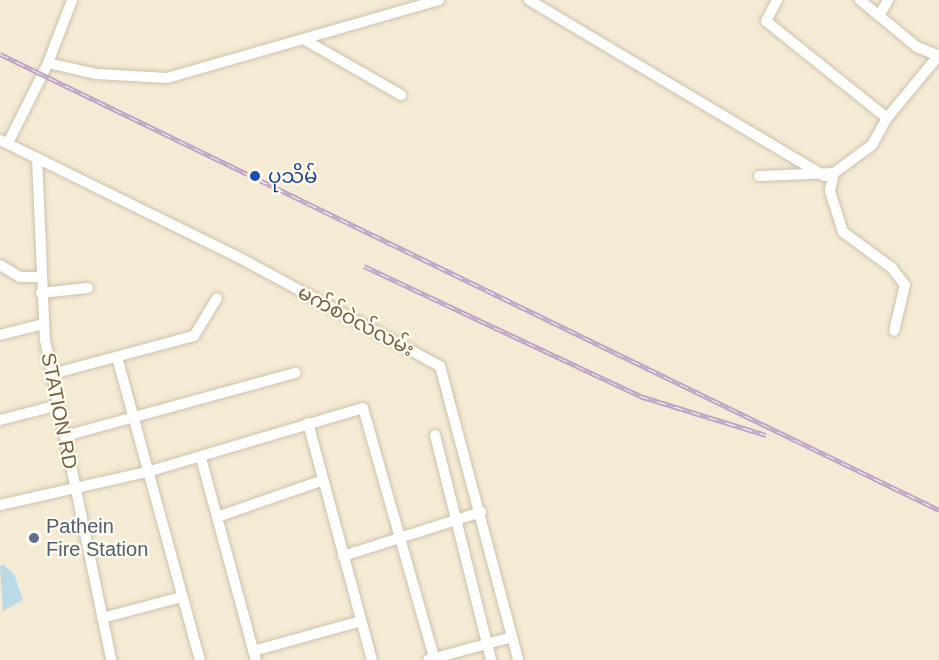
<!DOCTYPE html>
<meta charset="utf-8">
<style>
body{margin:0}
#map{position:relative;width:939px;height:660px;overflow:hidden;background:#fdf8e6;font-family:Arial,"Noto Sans Myanmar",sans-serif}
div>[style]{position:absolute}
.residential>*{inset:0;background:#f5ebd4;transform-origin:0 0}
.water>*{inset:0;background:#badae8}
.roads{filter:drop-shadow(0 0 2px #cfc1ac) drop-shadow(0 0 2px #cfc1ac)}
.minor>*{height:10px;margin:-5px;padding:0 5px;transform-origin:5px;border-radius:5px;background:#fff}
.rail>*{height:5px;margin-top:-2.5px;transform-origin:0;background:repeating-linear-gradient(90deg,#fffbed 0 9px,#bda4c8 0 18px);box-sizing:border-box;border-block:2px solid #bda4c8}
.dots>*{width:16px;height:16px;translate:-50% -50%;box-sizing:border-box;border:3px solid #fffbed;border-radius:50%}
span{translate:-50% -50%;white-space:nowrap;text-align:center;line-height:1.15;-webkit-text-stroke:4.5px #fffbed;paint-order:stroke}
.transit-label{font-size:20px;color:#164399}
.left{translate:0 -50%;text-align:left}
.street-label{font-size:20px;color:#78614a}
.service-label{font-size:20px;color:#4e5e75}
</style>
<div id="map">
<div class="residential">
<div style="left:0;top:0;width:939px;height:660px"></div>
</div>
<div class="water">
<div style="clip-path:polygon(4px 565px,14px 574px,23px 600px,3px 611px,0 566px)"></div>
</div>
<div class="roads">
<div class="minor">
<div style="left:529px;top:0;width:344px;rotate:30.8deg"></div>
<div style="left:860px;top:0;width:74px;rotate:39.5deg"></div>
<div style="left:917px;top:47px;width:24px;rotate:22deg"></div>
<div style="left:880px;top:14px;width:16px;rotate:-60deg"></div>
<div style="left:305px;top:40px;width:111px;rotate:29.8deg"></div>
<div style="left:48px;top:63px;width:49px;rotate:12.9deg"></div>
<div style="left:96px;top:74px;width:71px;rotate:3.2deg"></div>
<div style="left:167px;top:78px;width:283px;rotate:-16deg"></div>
<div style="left:887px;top:118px;width:82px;rotate:-50.5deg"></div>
<div style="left:0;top:140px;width:267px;rotate:26.2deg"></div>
<div style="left:240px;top:258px;width:227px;rotate:28.4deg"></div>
<div style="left:440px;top:366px;width:304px;rotate:75.1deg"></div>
<div style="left:8px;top:143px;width:89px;rotate:-63.4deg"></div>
<div style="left:48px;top:63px;width:67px;rotate:-69.1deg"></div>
<div style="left:37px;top:158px;width:182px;rotate:87.5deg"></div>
<div style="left:45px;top:340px;width:327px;rotate:78.3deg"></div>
<div style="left:834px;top:173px;width:18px;rotate:103deg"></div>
<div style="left:830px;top:191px;width:43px;rotate:72.4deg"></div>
<div style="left:843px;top:232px;width:61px;rotate:36.3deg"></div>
<div style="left:892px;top:268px;width:21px;rotate:53deg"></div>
<div style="left:905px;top:285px;width:47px;rotate:103.4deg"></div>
<div style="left:759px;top:176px;width:75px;rotate:-2.3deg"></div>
<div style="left:834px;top:173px;width:47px;rotate:-36.4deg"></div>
<div style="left:872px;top:145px;width:31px;rotate:-61deg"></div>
<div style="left:887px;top:118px;width:155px;rotate:-141.3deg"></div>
<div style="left:766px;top:21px;width:24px;rotate:-62deg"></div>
<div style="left:0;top:265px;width:23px;rotate:31deg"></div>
<div style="left:20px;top:277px;width:20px"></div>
<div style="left:41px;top:293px;width:47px;rotate:-6.1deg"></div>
<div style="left:0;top:335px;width:44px;rotate:-14.3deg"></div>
<div style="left:117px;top:357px;width:314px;rotate:74.7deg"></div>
<div style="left:52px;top:374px;width:147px;rotate:-15deg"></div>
<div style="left:194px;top:336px;width:44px;rotate:-58.8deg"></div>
<div style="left:0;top:420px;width:61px;rotate:-14.3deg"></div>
<div style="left:308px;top:423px;width:245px;rotate:74.9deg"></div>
<div style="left:435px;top:435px;width:232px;rotate:76deg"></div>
<div style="left:65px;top:436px;width:239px;rotate:-15.3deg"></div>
<div style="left:201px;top:458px;width:209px;rotate:74.8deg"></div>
<div style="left:0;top:505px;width:151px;rotate:-12.7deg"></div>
<div style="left:147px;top:472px;width:225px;rotate:-16.5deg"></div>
<div style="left:363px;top:408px;width:260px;rotate:74.1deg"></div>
<div style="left:217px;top:517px;width:112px;rotate:-19.2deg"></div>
<div style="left:343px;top:556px;width:145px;rotate:-17.7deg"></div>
<div style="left:102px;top:618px;width:83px;rotate:-14.7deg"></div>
<div style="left:253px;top:651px;width:112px;rotate:-15.5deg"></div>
<div style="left:428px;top:660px;width:87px;rotate:-15.3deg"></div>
</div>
</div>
<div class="rail">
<div style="left:0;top:54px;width:1044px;rotate:25.9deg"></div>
<div style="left:364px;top:266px;width:305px;rotate:25.2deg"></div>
<div style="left:640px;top:396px;width:132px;rotate:17.2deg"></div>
</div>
<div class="dots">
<div style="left:255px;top:176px;background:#1a4fb4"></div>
<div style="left:34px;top:538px;background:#5c6f8a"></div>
</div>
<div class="transit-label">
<span class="left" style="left:268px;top:176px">ပုသိမ်</span>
</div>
<div class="street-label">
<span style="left:356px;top:321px;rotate:28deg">မက်စ်ဝဲလ်လမ်း</span>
<span style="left:59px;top:411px;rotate:79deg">STATION RD</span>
</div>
<div class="service-label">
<span class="left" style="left:46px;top:538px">Pathein<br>Fire Station</span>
</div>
</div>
